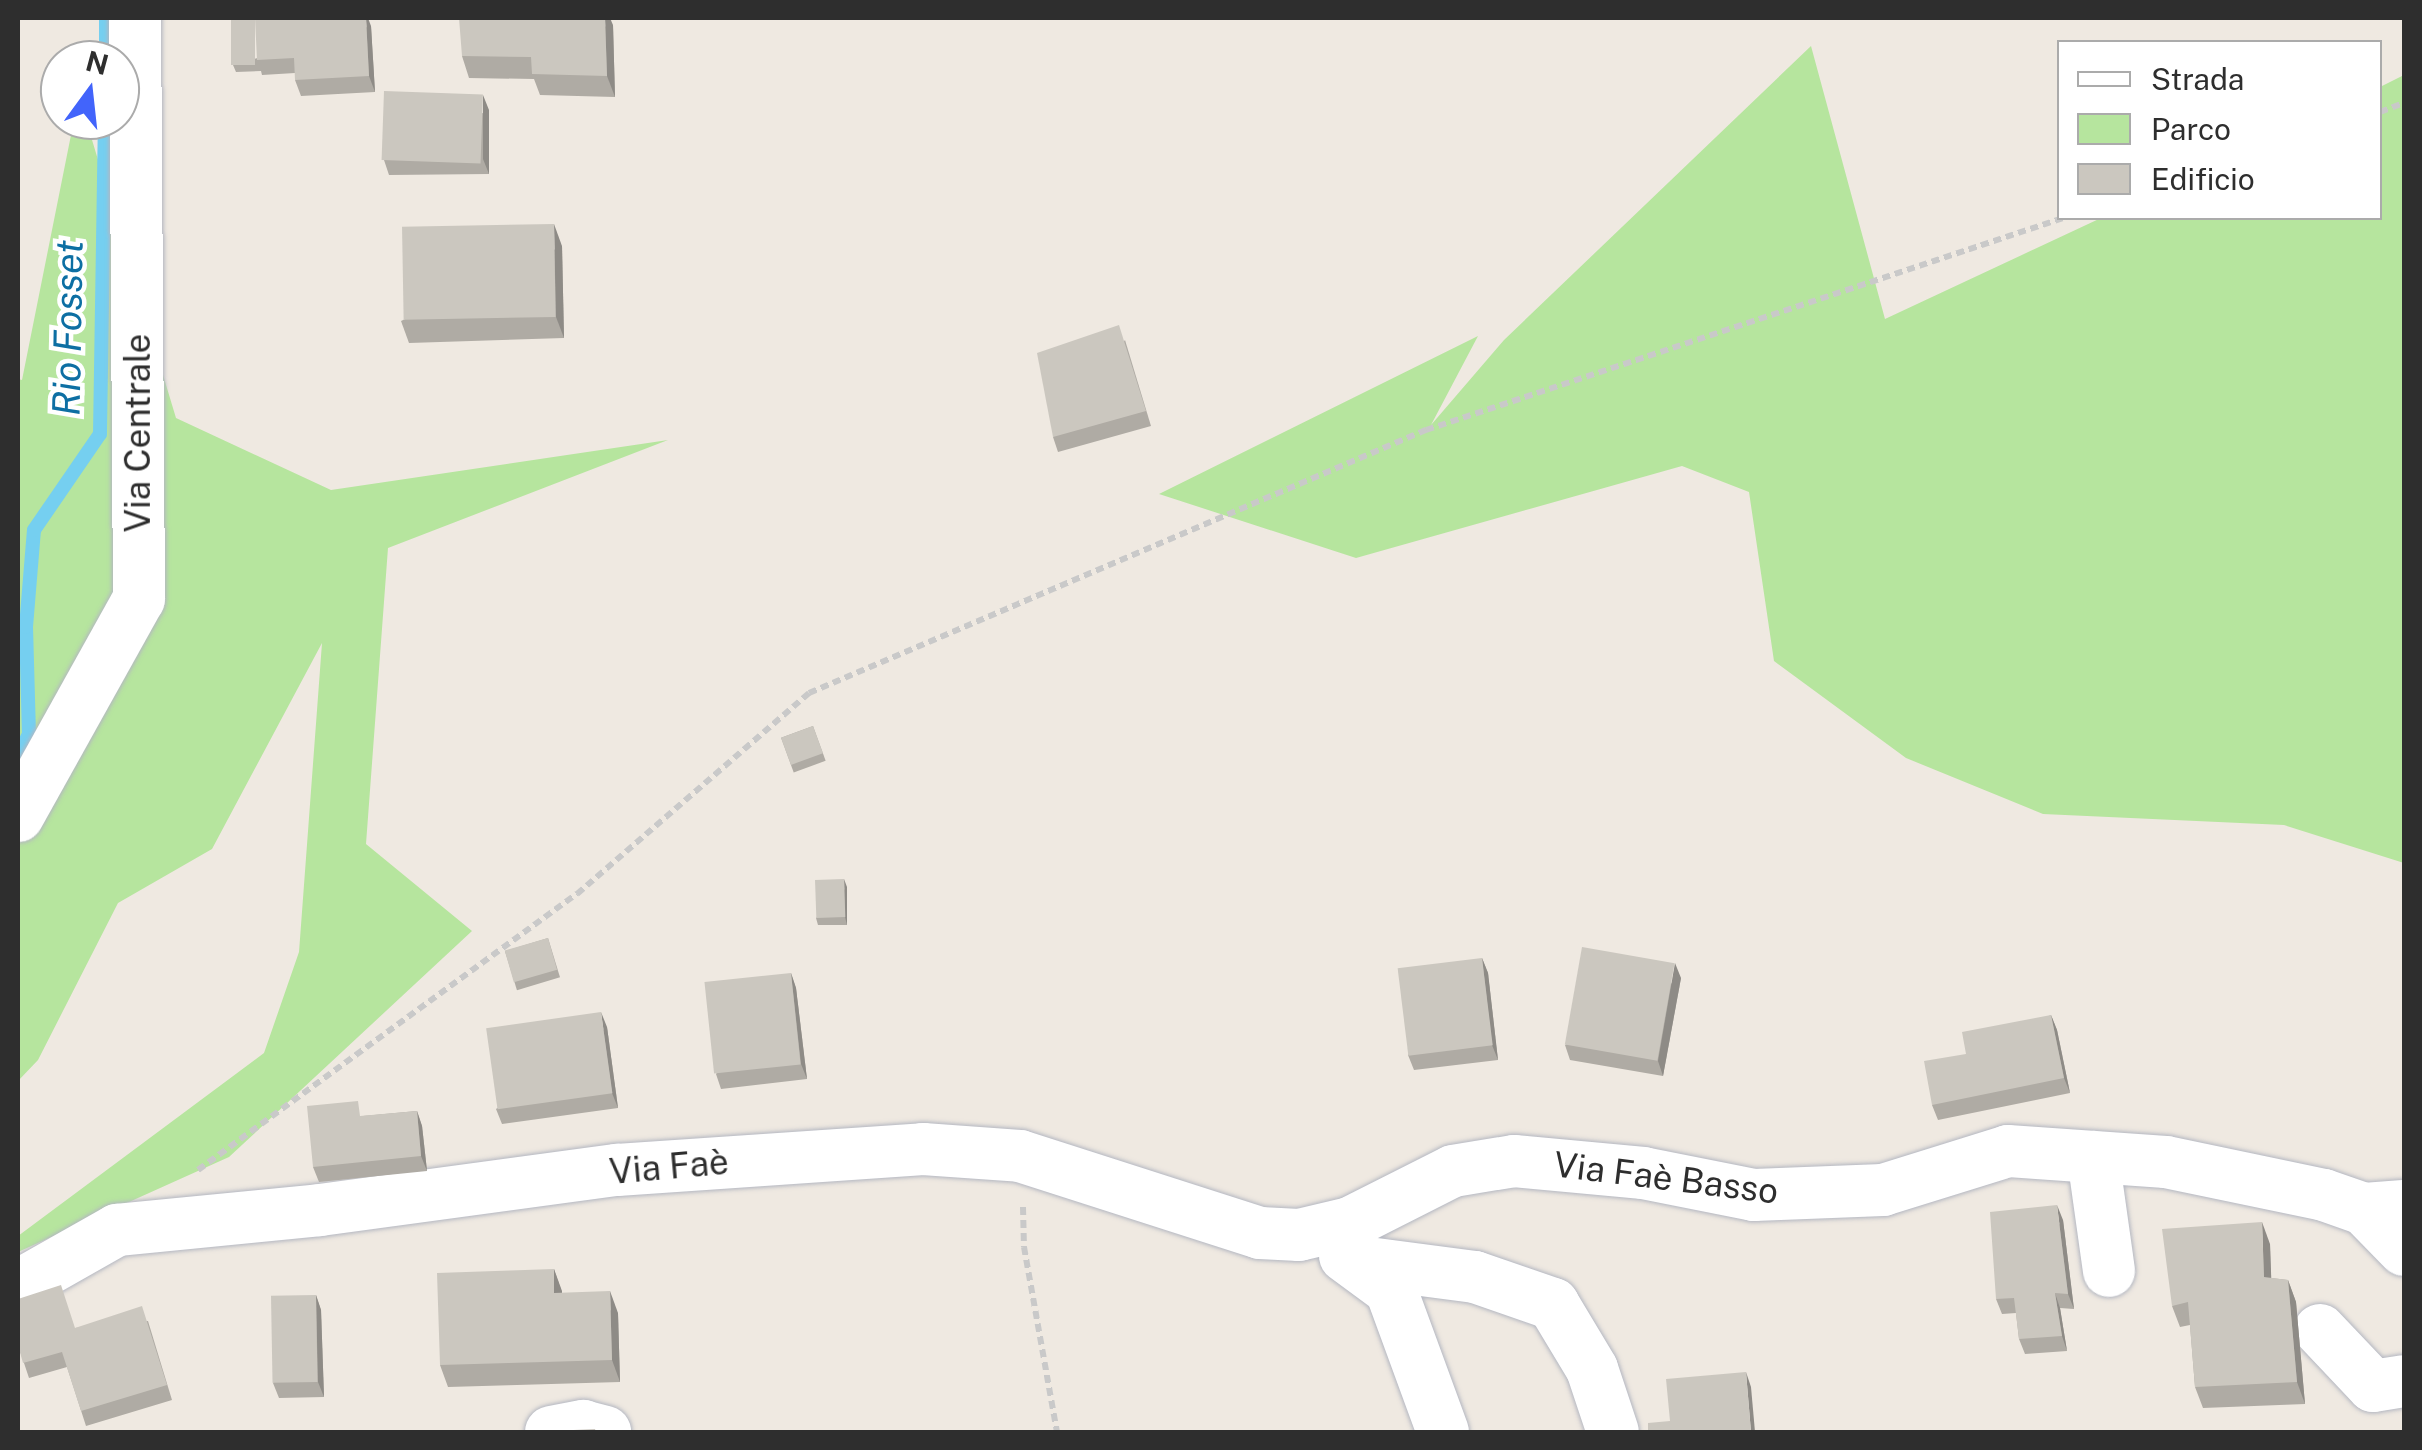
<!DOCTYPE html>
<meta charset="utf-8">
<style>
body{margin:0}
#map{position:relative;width:2422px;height:1450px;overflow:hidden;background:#efe9e1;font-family:"Public Sans",sans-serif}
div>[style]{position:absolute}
.green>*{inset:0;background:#b6e59e}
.stream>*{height:14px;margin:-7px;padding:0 7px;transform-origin:7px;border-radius:7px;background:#75cff0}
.path>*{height:6px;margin-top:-3px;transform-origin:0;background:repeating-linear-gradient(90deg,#c9c9c9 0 8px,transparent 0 13px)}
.roads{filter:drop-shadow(0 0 2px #b4b7c1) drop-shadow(0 0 2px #b4b7c1)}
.minor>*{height:52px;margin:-26px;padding:0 26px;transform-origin:26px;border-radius:26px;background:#fff}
.wall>*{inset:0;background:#afaba4;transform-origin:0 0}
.shaded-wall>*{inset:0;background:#8e8b86}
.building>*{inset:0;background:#cbc7bf;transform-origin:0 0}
span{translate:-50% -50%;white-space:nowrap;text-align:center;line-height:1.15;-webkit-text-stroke:9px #fff;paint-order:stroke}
.street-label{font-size:35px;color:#2e2e2e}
.water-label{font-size:38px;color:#0d6fa3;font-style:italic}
.frame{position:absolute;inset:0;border:20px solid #2e2e2e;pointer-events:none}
.legend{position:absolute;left:2057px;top:40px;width:325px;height:180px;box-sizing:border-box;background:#fff;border:2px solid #ababab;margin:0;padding:12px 18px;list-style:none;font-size:30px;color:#2e2e2e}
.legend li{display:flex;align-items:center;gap:20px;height:50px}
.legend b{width:50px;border:2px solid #ababab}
.north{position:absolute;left:40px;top:40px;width:100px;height:100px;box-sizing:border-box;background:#fff;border:2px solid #ababab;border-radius:50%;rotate:15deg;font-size:28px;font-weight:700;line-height:40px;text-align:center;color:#2e2e2e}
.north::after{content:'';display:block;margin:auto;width:35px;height:45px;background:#4264fb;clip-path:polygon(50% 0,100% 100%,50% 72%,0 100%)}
</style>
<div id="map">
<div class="green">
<div style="clip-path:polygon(1811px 46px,1885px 319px,2101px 218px,2380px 218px,2380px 87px,2404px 75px,2404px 863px,2284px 825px,2043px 814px,1906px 758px,1774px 661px,1749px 492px,1682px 466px,1356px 558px,1159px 494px,1478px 336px,1431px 425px,1504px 340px)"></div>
<div style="clip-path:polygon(74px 120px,86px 120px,176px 418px,331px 490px,668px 440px,388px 548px,366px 844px,472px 931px,229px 1157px,18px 1252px,18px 1236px,264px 1053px,299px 952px,322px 643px,212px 849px,118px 903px,38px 1060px,18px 1081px,18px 379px,22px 380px)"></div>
</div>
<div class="stream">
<div style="left:106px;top:18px;width:42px;rotate:90deg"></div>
<div style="left:18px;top:755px;width:24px;rotate:-62deg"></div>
<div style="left:29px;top:734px;width:107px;rotate:-91.6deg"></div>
<div style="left:26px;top:627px;width:97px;rotate:-85.3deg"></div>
<div style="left:34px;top:530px;width:116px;rotate:-55.5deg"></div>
<div style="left:100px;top:434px;width:314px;rotate:-89.1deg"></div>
</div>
<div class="path">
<div style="left:2380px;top:112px;width:26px;rotate:-21deg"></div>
<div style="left:198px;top:1170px;width:469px;rotate:-36.1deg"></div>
<div style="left:577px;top:894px;width:307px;rotate:-40.9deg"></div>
<div style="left:809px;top:693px;width:671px;rotate:-23.09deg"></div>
<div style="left:1426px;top:430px;width:671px;rotate:-18.41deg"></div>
<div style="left:1023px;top:1207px;width:40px;rotate:88.6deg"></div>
<div style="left:1024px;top:1247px;width:188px;rotate:79.9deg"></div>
</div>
<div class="roads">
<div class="minor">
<div style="left:18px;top:816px;width:248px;rotate:-60.9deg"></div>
<div style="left:139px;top:599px;width:581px;rotate:-90.39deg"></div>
<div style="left:2093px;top:1157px;width:115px;rotate:82deg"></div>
<div style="left:2364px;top:1209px;width:57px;rotate:45.7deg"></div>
<div style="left:1345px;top:1256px;width:57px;rotate:36.5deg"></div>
<div style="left:1391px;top:1290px;width:151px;rotate:69.9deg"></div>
<div style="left:1353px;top:1261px;width:123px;rotate:7.5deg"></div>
<div style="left:1475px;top:1277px;width:83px;rotate:19.1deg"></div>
<div style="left:1553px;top:1304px;width:76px;rotate:59deg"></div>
<div style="left:1592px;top:1369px;width:66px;rotate:71.6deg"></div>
<div style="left:18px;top:1286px;width:114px;rotate:-29.5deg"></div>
<div style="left:117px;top:1230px;width:204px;rotate:-5.6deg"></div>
<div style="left:320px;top:1210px;width:300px;rotate:-7.7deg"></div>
<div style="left:617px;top:1170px;width:307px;rotate:-3.9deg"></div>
<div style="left:923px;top:1149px;width:97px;rotate:4.1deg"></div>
<div style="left:1020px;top:1156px;width:252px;rotate:17.8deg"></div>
<div style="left:1260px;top:1233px;width:39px;rotate:3deg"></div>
<div style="left:1299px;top:1235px;width:52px;rotate:-13.2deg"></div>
<div style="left:1350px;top:1223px;width:115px;rotate:-26.8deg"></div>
<div style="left:1453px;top:1171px;width:62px;rotate:-9.3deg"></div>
<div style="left:1514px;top:1161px;width:130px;rotate:5.3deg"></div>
<div style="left:1643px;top:1173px;width:113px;rotate:11.2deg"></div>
<div style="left:1754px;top:1195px;width:129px;rotate:-2.2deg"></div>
<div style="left:1883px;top:1190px;width:131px;rotate:-17.3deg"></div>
<div style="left:2008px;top:1151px;width:158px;rotate:4deg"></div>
<div style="left:2166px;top:1162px;width:161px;rotate:11.8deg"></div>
<div style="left:2324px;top:1195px;width:42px;rotate:19.3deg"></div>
<div style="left:2364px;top:1209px;width:40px;rotate:-4.3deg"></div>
<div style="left:2320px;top:1330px;width:77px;rotate:46.6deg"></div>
<div style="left:2373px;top:1386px;width:31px;rotate:-9deg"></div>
<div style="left:551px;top:1432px;width:33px;rotate:-11deg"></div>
<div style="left:583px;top:1426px;width:23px;rotate:15deg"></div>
</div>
</div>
<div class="wall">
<div style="clip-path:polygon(613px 25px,615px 97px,540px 95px,534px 79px,469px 78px,462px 56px)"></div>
<div style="clip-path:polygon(371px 26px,375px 92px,301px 96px,295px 80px,295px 73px,262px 75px,261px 71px,236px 72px,233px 65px)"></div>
<div style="clip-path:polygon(489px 110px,489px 174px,389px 175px,384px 160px)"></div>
<div style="clip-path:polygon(562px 246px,564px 338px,409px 343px,401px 321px)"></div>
<div style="clip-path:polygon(1125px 340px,1151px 426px,1058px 452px,1053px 437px)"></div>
<div style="left:813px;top:726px;width:37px;height:34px;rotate:70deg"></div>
<div style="clip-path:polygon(847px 887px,847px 925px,818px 925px,816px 918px)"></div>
<div style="left:548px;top:938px;width:41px;height:45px;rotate:73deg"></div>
<div style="clip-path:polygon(1482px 958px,1488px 973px,1498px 1060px,1414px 1070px,1408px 1055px)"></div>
<div style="clip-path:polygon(791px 973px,796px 988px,807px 1079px,721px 1089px,716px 1074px)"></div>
<div style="clip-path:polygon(1681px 978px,1663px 1076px,1570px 1060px,1565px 1045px)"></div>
<div style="clip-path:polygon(2051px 1015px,2057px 1030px,2070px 1093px,1938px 1120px,1932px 1105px,1966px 1054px)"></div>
<div style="clip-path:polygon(607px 1027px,618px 1108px,502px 1124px,496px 1109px)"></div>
<div style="clip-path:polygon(417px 1111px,422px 1126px,427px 1171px,319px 1182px,313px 1167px,363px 1116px)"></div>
<div style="clip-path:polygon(2063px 1220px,2074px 1309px,2060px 1308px,2067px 1351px,2025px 1354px,2019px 1339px,2016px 1313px,2002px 1314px,1996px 1299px)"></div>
<div style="clip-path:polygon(2270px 1244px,2271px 1278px,2288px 1280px,2296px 1302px,2305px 1404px,2203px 1408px,2195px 1387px,2190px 1325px,2180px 1327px,2172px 1306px)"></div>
<div style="clip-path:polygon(554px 1269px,562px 1293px,618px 1313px,620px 1382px,448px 1387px,440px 1365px)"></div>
<div style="clip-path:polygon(316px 1295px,321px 1310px,324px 1397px,279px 1398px,273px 1383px)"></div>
<div style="clip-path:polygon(148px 1321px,172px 1400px,86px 1426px,67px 1367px,29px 1378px,18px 1345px,75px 1328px)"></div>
</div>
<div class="shaded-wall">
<div style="clip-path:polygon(366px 18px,368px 18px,371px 26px,375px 92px,369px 76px)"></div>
<div style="clip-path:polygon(605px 18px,610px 18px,613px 25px,615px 97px,607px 76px)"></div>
<div style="clip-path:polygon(483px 95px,489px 110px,489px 174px,483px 159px)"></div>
<div style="clip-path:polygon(554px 224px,562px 246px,564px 338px,556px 317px)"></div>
<div style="clip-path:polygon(844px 879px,847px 887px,847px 925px,845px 917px)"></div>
<div style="clip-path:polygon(1482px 958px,1488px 973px,1498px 1060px,1492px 1045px)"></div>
<div style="clip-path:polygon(1675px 963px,1681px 978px,1663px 1076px,1658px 1061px)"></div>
<div style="clip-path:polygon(791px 973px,796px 988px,807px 1079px,801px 1064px)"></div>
<div style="clip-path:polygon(601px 1012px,607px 1027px,618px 1108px,612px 1093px)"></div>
<div style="clip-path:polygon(2051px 1015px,2057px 1030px,2070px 1093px,2064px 1078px)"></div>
<div style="clip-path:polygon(417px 1111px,422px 1126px,427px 1171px,421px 1156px)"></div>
<div style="clip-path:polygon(2057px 1205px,2063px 1220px,2074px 1309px,2068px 1294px)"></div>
<div style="clip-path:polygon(2262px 1222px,2270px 1244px,2272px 1299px,2264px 1277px)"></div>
<div style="clip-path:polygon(554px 1269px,562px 1291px,562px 1315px,554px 1293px)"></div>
<div style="clip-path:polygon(2288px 1280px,2296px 1302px,2305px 1404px,2297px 1382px)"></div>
<div style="clip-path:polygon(610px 1291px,618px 1313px,620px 1382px,612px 1360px)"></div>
<div style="clip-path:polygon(2055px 1293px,2060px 1308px,2067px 1351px,2062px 1336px)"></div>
<div style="clip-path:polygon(316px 1295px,321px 1310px,324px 1397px,318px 1382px)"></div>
<div style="clip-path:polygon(1746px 1372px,1751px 1387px,1755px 1432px,1751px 1432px)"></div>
</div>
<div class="building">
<div style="left:231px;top:18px;width:24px;height:47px"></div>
<div style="clip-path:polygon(255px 18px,366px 18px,369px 76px,295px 80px,294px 58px,257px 60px)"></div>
<div style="clip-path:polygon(459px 18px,605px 18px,607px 76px,532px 74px,531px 57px,462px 56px)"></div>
<div style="left:384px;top:91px;width:99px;height:69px;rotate:2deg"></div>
<div style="left:554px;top:224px;width:93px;height:152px;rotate:89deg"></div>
<div style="clip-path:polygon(1119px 325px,1146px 411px,1053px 437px,1037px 353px)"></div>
<div style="left:813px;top:726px;width:29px;height:34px;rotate:70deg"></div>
<div style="left:844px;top:879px;width:38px;height:29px;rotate:88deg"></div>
<div style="left:548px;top:938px;width:33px;height:45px;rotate:74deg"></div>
<div style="left:1582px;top:947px;width:94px;height:99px;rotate:10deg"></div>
<div style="left:1482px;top:958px;width:88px;height:85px;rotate:83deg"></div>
<div style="left:791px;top:973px;width:92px;height:87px;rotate:84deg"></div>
<div style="left:601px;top:1012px;width:82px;height:116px;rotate:82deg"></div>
<div style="clip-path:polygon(2051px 1015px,2064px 1078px,1932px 1105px,1924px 1061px,1966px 1054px,1962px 1032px)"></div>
<div style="clip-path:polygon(358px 1101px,360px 1116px,417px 1111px,421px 1156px,313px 1167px,307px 1106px)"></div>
<div style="clip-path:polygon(2057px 1205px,2068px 1294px,2055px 1293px,2062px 1336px,2019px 1339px,2014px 1298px,1996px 1299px,1990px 1212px)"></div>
<div style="clip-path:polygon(2262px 1222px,2264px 1277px,2288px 1280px,2297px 1382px,2195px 1387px,2188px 1302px,2172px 1306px,2162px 1229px)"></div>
<div style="clip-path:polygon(554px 1269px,554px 1293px,610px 1291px,612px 1360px,440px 1365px,437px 1273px)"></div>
<div style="clip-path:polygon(61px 1285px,75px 1328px,142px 1306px,167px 1385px,81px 1411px,62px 1352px,23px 1363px,18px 1345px,18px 1299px)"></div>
<div style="left:316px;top:1295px;width:87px;height:45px;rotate:89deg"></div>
<div style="clip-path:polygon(1746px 1372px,1751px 1432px,1648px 1432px,1648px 1423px,1670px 1421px,1666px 1379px)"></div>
<div style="clip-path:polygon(595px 1429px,596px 1432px,552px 1432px,552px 1431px)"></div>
</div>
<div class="street-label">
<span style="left:138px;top:433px;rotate:-90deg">Via Centrale</span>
<span style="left:669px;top:1167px;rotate:-5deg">Via Faè</span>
<span style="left:1666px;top:1178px;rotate:7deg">Via Faè Basso</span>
</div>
<div class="water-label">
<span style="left:68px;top:328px;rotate:-89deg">Rio Fosset</span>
</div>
<div class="frame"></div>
<ul class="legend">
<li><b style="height:12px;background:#fff"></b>Strada</li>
<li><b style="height:28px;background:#b6e59e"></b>Parco</li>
<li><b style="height:28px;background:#cbc7bf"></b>Edificio</li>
</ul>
<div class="north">N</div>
</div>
